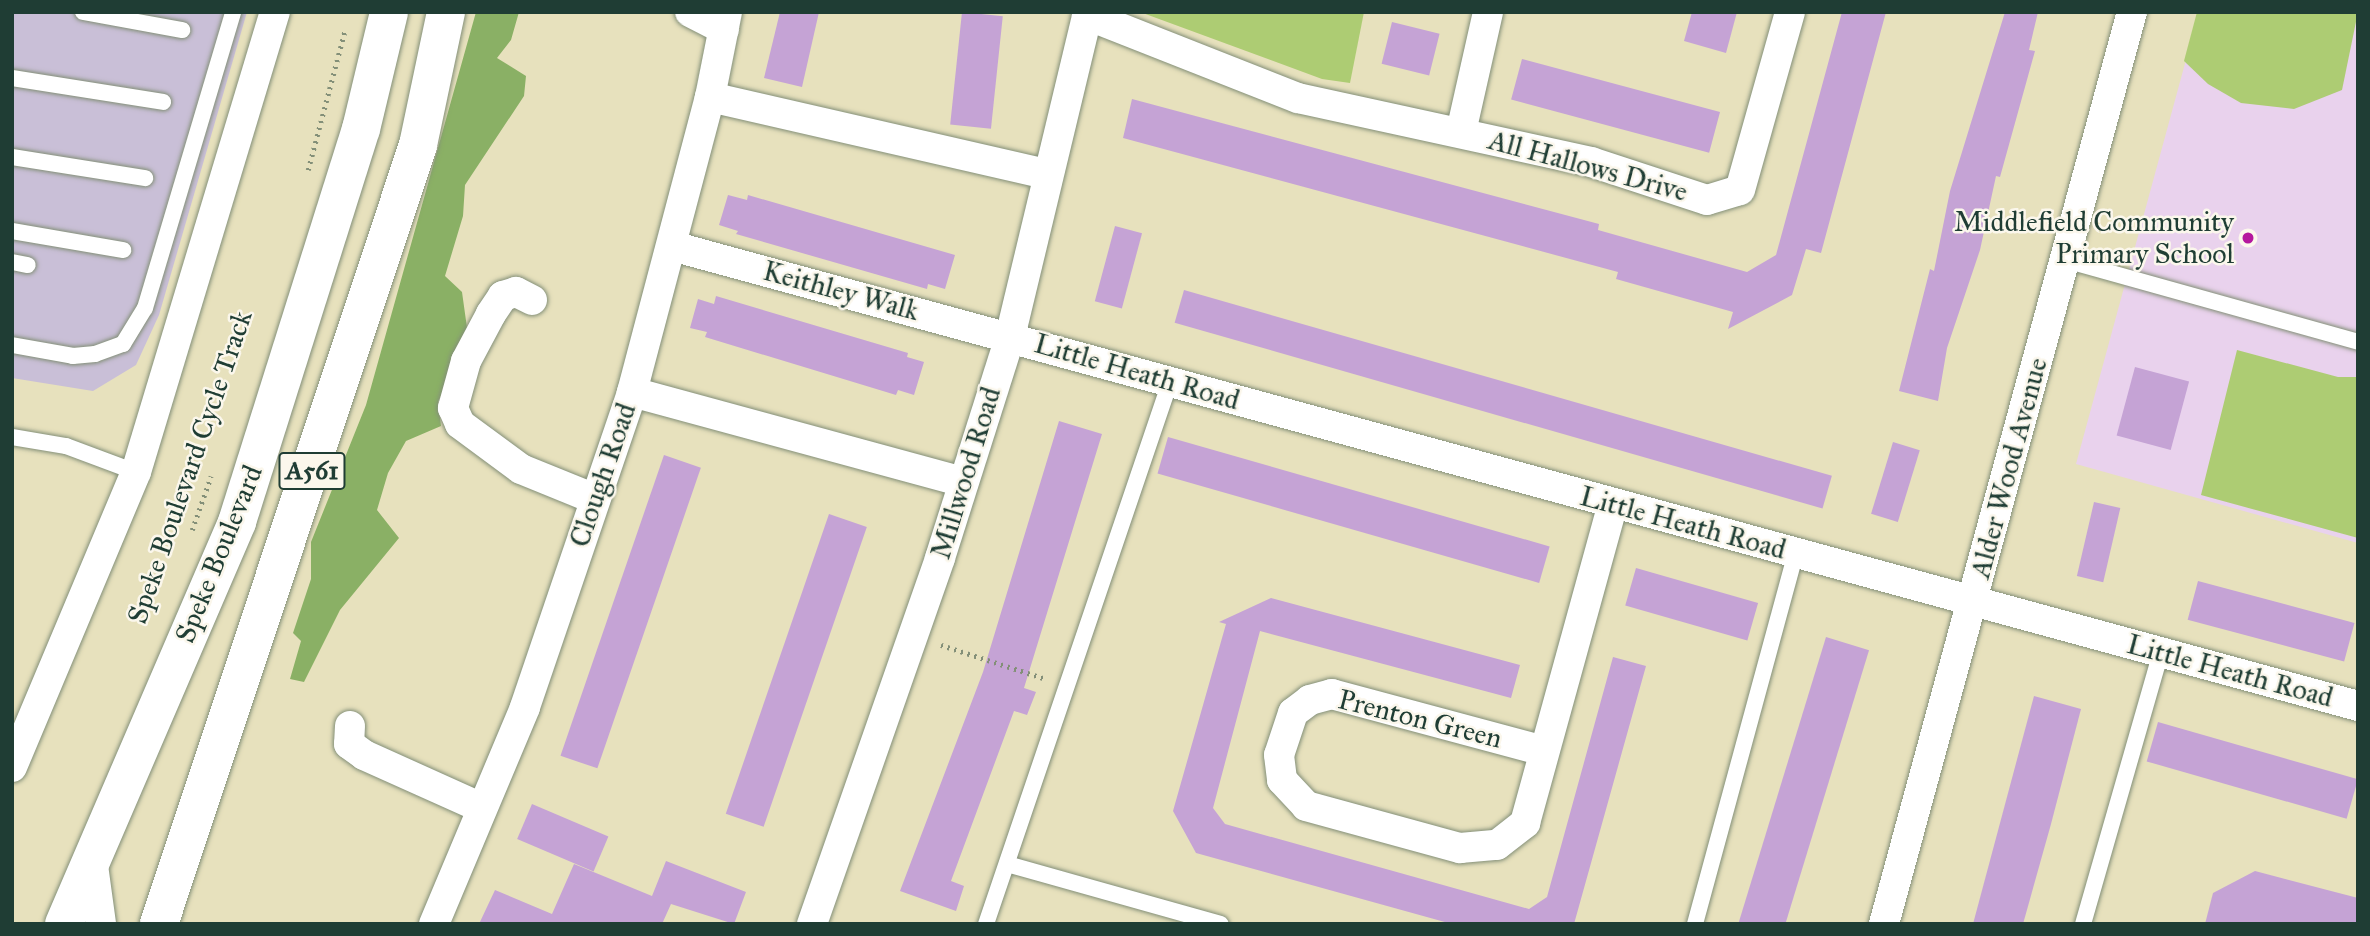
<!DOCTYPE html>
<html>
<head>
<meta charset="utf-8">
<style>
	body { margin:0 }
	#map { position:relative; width:2370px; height:936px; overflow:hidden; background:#e7e1bd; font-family:"IM FELL Great Primer",serif }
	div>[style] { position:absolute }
	.built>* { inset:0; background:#e9d2ed }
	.industrial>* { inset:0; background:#c9bfd7 }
	.green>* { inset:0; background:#adcc73 }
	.forest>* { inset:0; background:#8ab065 }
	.building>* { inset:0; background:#c5a3d5; transform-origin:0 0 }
	.path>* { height:4.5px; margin-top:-2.25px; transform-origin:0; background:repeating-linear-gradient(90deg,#838f78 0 2px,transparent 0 7px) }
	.roads { filter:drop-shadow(0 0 2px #838f78) drop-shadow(0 0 2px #838f78) }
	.lane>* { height:16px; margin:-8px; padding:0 8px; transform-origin:8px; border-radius:8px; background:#fff }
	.street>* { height:30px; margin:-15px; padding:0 15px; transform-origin:15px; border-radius:15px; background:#fff }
	.highway>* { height:38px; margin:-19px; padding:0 19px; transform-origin:19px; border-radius:19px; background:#fff }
	.dots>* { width:19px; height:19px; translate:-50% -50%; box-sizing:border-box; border:4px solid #fbf7ec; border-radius:50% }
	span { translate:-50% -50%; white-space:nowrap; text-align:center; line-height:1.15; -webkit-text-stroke:5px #fbf7ec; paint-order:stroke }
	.shield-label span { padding:2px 5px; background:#fbf7ec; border:2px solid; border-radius:5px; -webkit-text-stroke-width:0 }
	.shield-label { font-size:26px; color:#1f3d34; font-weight:700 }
	.street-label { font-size:28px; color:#1f3d34 }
	.poi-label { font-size:28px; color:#1f3d34 }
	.right { translate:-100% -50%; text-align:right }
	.frame { position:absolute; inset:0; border:14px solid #1f3d34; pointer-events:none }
</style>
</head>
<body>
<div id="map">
	<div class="built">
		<div style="clip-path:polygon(2199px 12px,2358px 12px,2358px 543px,2076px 464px)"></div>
	</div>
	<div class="industrial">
		<div style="clip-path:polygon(12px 12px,247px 12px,159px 315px,136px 365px,93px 391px,12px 378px)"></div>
	</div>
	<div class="green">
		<div style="clip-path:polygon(1140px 12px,1364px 12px,1350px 83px,1322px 79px)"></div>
		<div style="clip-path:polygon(2197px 12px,2358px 12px,2342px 90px,2294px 109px,2241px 103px,2208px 84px,2184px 61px)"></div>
		<div style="clip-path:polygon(2237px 350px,2338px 377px,2358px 377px,2358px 538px,2201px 495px)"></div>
	</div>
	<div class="forest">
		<div style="clip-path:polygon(476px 12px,519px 12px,511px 40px,497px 58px,526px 76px,524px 96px,465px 185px,463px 216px,445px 276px,462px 292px,468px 335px,438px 402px,441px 426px,406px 441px,388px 473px,377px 510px,399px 538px,340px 610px,304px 682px,290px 679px,301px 641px,293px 633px,311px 579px,311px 542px,366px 405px)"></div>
	</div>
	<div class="building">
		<div style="clip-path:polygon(780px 12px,819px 12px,802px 87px,764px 78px)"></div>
		<div style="left:962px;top:12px;width:41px;height:113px;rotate:6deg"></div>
		<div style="clip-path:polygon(1692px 12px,1737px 12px,1726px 53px,1684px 41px)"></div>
		<div style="clip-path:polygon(1842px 12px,1886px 12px,1821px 253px,1806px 249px,1792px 295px,1728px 329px,1733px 312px,1616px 279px,1618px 272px,1123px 138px,1132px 99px,1599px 224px,1598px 230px,1747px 272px,1776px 255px)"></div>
		<div style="clip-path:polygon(2005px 12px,2038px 12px,2029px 50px,2035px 51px,2000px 177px,1996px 176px,1980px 250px,1947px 348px,1938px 401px,1899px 391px,1930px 269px,1934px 271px,1950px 191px)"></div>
		<div style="left:1392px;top:22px;width:49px;height:43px;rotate:14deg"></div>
		<div style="left:1522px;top:59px;width:205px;height:42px;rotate:15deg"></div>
		<div style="clip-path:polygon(728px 195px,747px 200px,748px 195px,955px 255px,945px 289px,928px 284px,927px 289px,736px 234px,738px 231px,719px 225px)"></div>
		<div style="left:1115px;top:226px;width:28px;height:78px;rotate:15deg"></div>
		<div style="left:1184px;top:290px;width:674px;height:34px;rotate:16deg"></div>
		<div style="clip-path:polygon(716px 296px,908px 353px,907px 357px,924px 362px,914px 395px,898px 390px,896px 395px,705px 337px,707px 332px,690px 328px,698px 299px,714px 304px)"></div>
		<div style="left:2135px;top:367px;width:56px;height:71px;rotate:15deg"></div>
		<div style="clip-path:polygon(1059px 421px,1102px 434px,1024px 688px,1036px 692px,1027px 715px,1014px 711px,951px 881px,964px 886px,956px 911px,900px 891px,983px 672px)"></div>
		<div style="left:1168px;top:437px;width:397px;height:38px;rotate:16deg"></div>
		<div style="left:1893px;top:442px;width:28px;height:75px;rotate:17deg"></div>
		<div style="left:664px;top:455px;width:39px;height:318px;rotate:19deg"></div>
		<div style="left:2094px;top:502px;width:27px;height:76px;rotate:13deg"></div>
		<div style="left:829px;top:514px;width:40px;height:317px;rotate:19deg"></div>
		<div style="left:1636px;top:568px;width:127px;height:39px;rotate:16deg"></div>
		<div style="left:2198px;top:581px;width:162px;height:40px;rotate:15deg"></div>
		<div style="clip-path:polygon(1271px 598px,1520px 665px,1511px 698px,1260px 631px,1213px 808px,1225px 824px,1529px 909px,1547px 897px,1613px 657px,1646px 666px,1574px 924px,1452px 924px,1196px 853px,1173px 811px,1226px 624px,1219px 622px)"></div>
		<div style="left:1826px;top:637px;width:45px;height:298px;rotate:17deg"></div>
		<div style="clip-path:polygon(2034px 696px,2081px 709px,2051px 824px,2023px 924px,1973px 924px)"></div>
		<div style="left:2158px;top:722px;width:208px;height:41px;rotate:16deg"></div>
		<div style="left:532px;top:804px;width:83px;height:38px;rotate:23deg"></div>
		<div style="clip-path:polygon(666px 861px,746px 892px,734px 924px,671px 904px,662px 924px,479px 924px,495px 890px,552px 914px,574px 864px,652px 896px)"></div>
		<div style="clip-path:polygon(2255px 871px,2358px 898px,2358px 924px,2205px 924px,2213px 893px)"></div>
	</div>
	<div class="path">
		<div style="left:308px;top:170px;width:145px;rotate:-75.2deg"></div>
		<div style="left:192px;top:530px;width:57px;rotate:-70.6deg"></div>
		<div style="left:941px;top:645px;width:110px;rotate:17.9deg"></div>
	</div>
	<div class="roads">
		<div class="lane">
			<div style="left:83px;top:12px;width:101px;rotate:10.3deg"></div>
			<div style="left:12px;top:78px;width:153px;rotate:9deg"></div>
			<div style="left:12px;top:157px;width:135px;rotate:9deg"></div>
			<div style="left:12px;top:231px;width:113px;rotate:9.7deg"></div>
			<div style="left:2065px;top:260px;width:304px;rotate:15.6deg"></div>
			<div style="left:12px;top:262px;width:16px;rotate:11deg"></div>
			<div style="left:12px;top:345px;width:62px;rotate:10.2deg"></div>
			<div style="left:73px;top:356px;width:22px;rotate:-5deg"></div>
			<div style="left:95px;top:354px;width:30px;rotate:-20deg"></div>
			<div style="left:123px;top:344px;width:42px;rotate:-58.6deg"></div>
			<div style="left:145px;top:308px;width:309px;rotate:-73.4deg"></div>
			<div style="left:12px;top:437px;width:55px;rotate:9.5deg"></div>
			<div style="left:66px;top:446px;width:75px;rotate:20.4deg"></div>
			<div style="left:1007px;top:864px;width:222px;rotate:15.7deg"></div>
			<div style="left:986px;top:924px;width:572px;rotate:-71.25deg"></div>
			<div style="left:1695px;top:924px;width:385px;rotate:-74.8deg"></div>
			<div style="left:2083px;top:924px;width:283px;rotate:-74deg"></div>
		</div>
		<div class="street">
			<div style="left:690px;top:12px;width:38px;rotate:27deg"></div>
			<div style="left:1087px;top:15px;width:227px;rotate:21.5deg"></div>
			<div style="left:1298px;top:98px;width:300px;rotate:12.3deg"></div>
			<div style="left:1591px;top:162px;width:122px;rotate:18.1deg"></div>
			<div style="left:1707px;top:200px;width:34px;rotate:-17deg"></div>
			<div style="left:1740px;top:190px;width:185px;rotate:-74.3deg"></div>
			<div style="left:710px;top:97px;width:346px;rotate:12.9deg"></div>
			<div style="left:1461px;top:132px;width:123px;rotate:-77.3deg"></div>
			<div style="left:672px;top:246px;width:1748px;rotate:15.26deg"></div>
			<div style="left:532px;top:300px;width:18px;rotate:-153deg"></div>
			<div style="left:516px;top:292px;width:14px;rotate:163deg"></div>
			<div style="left:503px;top:296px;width:22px;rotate:124deg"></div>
			<div style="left:491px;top:314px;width:53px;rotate:118deg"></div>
			<div style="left:466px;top:361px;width:49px;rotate:105.5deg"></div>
			<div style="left:453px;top:408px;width:17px;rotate:66deg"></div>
			<div style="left:460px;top:424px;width:76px;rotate:36.4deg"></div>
			<div style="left:521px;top:469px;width:80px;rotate:22.1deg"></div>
			<div style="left:632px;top:392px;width:343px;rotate:15.2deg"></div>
			<div style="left:350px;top:726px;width:18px;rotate:93deg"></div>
			<div style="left:349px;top:744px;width:19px;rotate:36deg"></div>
			<div style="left:364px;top:755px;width:129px;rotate:24.2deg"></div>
			<div style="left:1544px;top:751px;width:220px;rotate:-165deg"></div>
			<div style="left:1332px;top:694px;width:23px;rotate:165deg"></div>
			<div style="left:1310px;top:700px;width:21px;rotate:143deg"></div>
			<div style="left:1293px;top:713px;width:44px;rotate:108.4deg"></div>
			<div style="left:1279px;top:755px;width:25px;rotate:83deg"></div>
			<div style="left:1282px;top:780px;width:35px;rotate:47deg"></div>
			<div style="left:1306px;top:806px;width:160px;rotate:15.3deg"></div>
			<div style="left:1460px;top:848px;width:37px;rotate:-5deg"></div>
			<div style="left:1497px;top:845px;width:36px;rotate:-38deg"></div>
			<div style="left:1525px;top:823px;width:331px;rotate:-74.6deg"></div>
			<div style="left:12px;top:767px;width:320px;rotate:-67.2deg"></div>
			<div style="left:136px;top:472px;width:481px;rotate:-73.2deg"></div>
			<div style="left:92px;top:858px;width:67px;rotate:82.2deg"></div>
			<div style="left:434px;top:924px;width:235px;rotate:-67.2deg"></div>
			<div style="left:525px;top:707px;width:333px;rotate:-71.2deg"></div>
			<div style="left:632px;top:392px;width:305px;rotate:-75.2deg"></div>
			<div style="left:710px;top:97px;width:87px;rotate:-78.7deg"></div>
			<div style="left:812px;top:924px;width:388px;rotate:-70.7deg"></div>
			<div style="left:940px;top:558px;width:232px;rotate:-72.4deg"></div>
			<div style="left:1010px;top:337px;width:334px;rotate:-76.5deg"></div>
			<div style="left:1884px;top:924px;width:945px;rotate:-74.79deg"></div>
		</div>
		<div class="highway">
			<div style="left:64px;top:924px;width:438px;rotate:-66.7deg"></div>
			<div style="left:237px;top:522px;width:412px;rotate:-72.5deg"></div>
			<div style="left:361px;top:129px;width:120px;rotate:-76.5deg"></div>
			<div style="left:159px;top:924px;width:821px;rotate:-71.61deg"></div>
			<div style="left:418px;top:145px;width:136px;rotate:-78.1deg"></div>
		</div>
	</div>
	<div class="dots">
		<div style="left:2248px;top:238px;background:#b5179e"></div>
	</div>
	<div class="shield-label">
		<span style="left:312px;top:471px">A561</span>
	</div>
	<div class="street-label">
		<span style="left:1588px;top:166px;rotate:15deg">All Hallows Drive</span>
		<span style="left:841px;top:291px;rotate:15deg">Keithley Walk</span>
		<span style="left:1137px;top:372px;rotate:16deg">Little Heath Road</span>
		<span style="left:190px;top:467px;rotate:-71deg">Speke Boulevard Cycle Track</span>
		<span style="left:2009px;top:468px;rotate:-75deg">Alder Wood Avenue</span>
		<span style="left:966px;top:473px;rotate:-73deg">Millwood Road</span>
		<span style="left:603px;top:475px;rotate:-71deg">Clough Road</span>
		<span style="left:1683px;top:523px;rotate:15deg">Little Heath Road</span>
		<span style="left:219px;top:554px;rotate:-68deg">Speke Boulevard</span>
		<span style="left:2230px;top:671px;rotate:15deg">Little Heath Road</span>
		<span style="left:1420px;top:719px;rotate:14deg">Prenton Green</span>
	</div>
	<div class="poi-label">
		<span class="right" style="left:2234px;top:238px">Middlefield Community<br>Primary School</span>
	</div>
	<div class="frame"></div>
</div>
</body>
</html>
